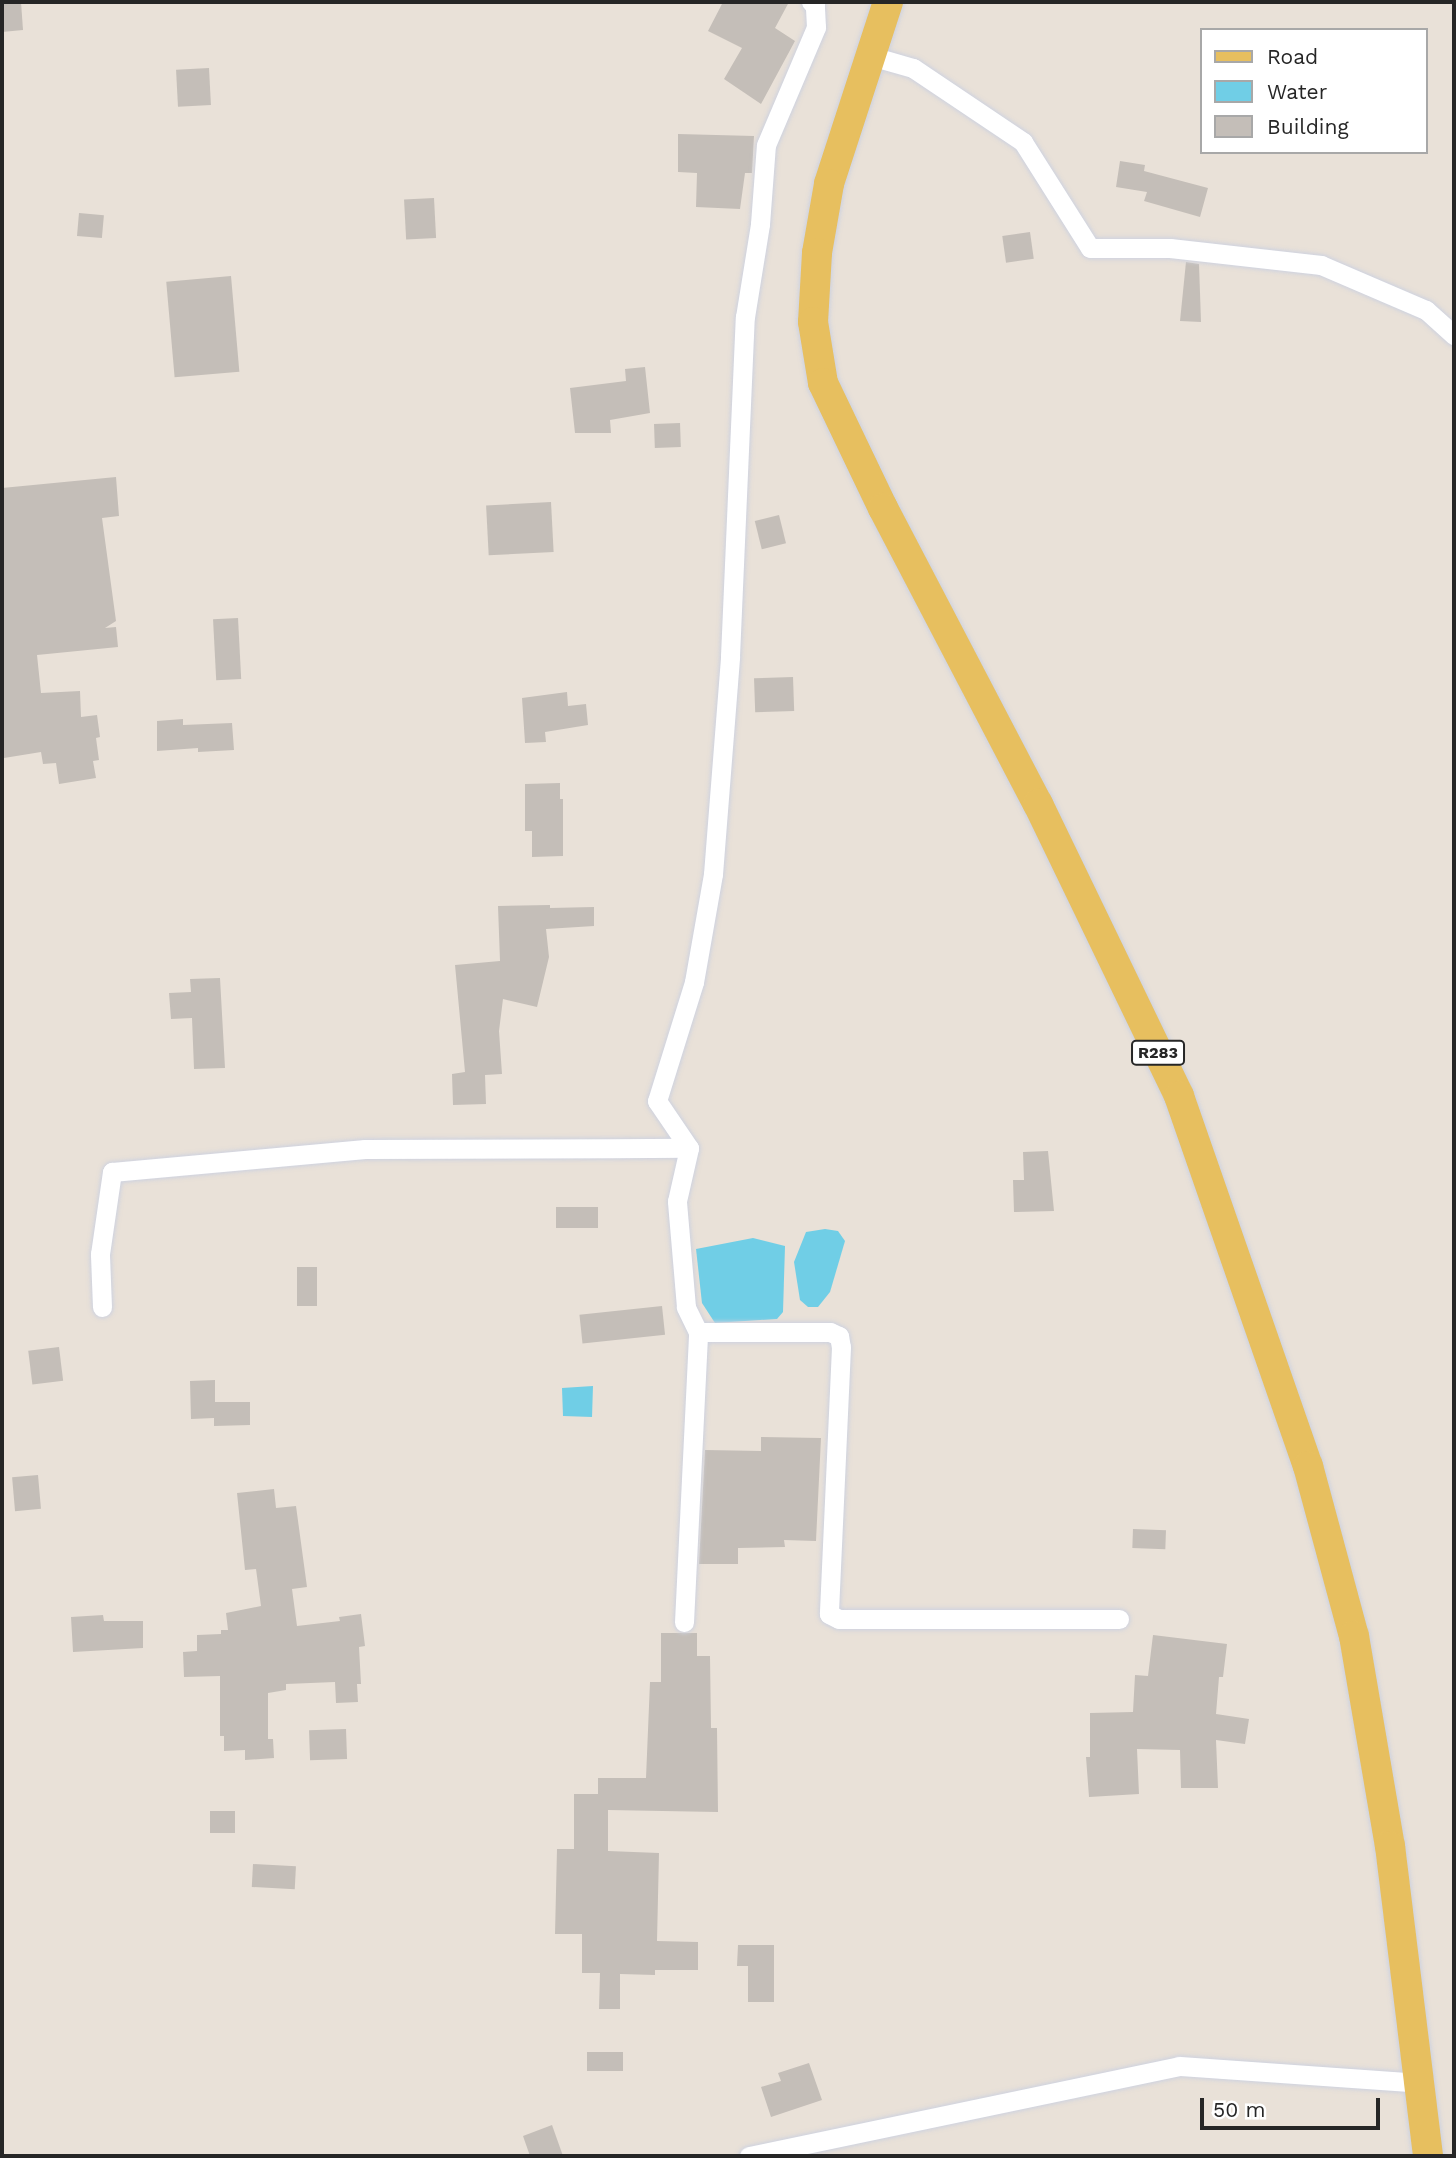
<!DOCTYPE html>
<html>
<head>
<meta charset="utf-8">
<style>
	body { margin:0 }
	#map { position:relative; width:1456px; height:2158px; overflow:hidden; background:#e9e1d8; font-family:"Work Sans",sans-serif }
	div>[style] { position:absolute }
	.water>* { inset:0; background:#70cee6 }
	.building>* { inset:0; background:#c4beb8; transform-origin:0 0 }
	.roads { filter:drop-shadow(0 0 2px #ced2df) drop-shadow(0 0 2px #ced2df) }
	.minor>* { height:19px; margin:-9.5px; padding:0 9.5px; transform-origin:9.5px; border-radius:9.5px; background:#fff }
	.primary>* { height:30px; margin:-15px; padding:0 15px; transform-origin:15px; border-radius:15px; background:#e7bf5f }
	span { translate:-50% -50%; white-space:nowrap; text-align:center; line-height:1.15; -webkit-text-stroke:5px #fff; paint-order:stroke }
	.shield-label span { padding:2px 5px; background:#fff; border:2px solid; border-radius:5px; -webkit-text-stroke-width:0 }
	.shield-label { font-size:16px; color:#262626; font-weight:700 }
	.frame { position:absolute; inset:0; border:4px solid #262626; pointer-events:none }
	.legend { position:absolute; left:1200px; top:28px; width:228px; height:126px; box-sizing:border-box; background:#fff; border:2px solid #a8a8a8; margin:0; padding:9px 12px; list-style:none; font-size:21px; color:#262626 }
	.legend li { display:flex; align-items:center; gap:14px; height:35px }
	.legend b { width:35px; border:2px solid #a8a8a8 }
	.scale { position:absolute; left:1200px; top:2098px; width:180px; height:32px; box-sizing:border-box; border:4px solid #262626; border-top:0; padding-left:9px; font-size:21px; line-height:24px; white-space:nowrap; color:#262626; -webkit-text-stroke:5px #fff; paint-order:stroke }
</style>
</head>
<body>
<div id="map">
	<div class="water">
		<div style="clip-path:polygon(825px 1229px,838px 1231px,845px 1241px,830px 1292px,818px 1307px,808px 1307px,800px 1300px,794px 1262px,806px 1232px)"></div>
		<div style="clip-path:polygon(753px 1238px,785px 1246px,783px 1312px,777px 1319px,715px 1323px,702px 1303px,696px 1249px)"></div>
		<div style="clip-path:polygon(593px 1386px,592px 1417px,563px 1416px,562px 1388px)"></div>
	</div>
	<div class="building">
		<div style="clip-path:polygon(2px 2px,21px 2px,23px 30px,2px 32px)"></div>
		<div style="clip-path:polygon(723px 2px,789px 2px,775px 28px,795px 41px,761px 104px,724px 79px,742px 48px,708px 31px)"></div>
		<div style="left:209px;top:68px;width:37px;height:33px;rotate:87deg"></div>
		<div style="clip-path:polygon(678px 134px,754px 136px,752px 173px,745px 173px,740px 209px,696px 207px,697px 173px,678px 172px)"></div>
		<div style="clip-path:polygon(1120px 161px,1145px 165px,1144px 171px,1208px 188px,1200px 217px,1144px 201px,1147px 192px,1116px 187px)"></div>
		<div style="left:434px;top:198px;width:40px;height:30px;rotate:87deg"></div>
		<div style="left:79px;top:213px;width:25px;height:23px;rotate:5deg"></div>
		<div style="left:1030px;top:232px;width:27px;height:28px;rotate:82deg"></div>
		<div style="clip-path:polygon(1186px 262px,1199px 264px,1201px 322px,1180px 321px)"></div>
		<div style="left:231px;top:276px;width:96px;height:65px;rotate:85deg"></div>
		<div style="clip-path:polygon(645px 367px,650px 413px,610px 420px,611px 433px,575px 433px,570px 388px,626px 381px,625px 369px)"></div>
		<div style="left:680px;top:423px;width:24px;height:26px;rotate:88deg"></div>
		<div style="clip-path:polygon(116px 477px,119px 516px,102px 518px,116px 621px,105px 628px,116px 627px,118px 647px,37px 655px,41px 693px,80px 691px,81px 717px,97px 715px,100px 737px,96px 738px,99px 760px,93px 761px,96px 778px,59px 784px,56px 763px,43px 764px,41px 752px,4px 758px,2px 488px)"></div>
		<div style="left:551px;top:502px;width:50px;height:65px;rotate:87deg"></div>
		<div style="left:779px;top:515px;width:29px;height:25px;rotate:76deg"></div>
		<div style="left:238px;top:618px;width:61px;height:25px;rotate:87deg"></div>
		<div style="left:793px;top:677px;width:34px;height:39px;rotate:88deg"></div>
		<div style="clip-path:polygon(567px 692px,568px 706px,586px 704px,588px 725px,545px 732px,546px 742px,525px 743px,522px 698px)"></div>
		<div style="clip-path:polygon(183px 719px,183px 725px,232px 723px,234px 750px,198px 752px,198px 748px,157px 751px,157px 721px)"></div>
		<div style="clip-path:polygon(560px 783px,560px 799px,563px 799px,563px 856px,532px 857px,532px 831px,525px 831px,525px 784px)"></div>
		<div style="clip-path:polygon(550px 905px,550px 908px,594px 907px,594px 926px,546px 929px,549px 957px,537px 1007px,503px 999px,499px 1031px,502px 1074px,485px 1075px,486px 1104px,453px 1105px,452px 1074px,465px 1072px,455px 965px,500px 961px,498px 906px)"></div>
		<div style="clip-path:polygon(220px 978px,225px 1068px,194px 1069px,192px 1018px,171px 1019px,169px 993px,191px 992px,190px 979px)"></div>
		<div style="clip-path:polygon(1048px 1151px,1054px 1211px,1014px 1212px,1013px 1180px,1024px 1180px,1023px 1152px)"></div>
		<div style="left:556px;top:1207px;width:42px;height:21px"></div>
		<div style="left:297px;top:1267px;width:20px;height:39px"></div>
		<div style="left:662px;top:1306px;width:29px;height:83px;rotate:84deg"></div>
		<div style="left:59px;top:1347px;width:34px;height:31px;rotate:83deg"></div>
		<div style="clip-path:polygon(215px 1380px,215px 1402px,250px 1402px,250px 1425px,214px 1426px,214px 1418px,191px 1419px,190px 1381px)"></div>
		<div style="clip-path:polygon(761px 1437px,821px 1438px,816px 1541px,784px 1540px,785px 1547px,738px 1548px,738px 1564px,699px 1564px,705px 1450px,761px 1451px)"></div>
		<div style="left:38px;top:1475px;width:34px;height:26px;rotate:85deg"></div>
		<div style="clip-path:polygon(274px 1489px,276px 1508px,296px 1506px,307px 1587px,292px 1589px,297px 1626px,340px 1621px,339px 1617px,361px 1614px,365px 1646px,359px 1647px,361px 1684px,357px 1684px,358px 1702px,336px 1703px,335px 1682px,286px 1684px,286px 1690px,268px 1693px,268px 1739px,273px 1739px,274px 1758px,245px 1760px,245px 1750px,224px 1751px,224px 1736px,220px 1736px,220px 1676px,184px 1677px,183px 1652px,197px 1651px,197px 1635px,221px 1634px,221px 1630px,228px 1630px,226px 1613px,261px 1606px,256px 1569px,245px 1570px,237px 1493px)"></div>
		<div style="left:1133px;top:1529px;width:33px;height:19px;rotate:2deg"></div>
		<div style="clip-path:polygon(103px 1615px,104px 1621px,143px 1621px,143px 1648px,73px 1652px,71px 1617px)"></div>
		<div style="clip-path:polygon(661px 1633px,697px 1633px,697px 1656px,710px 1656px,711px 1728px,717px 1728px,718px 1812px,608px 1810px,608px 1851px,659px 1853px,657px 1941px,698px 1942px,698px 1970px,655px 1970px,655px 1975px,620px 1974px,620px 2009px,599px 2009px,600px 1973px,582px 1973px,582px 1934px,555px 1934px,557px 1849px,574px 1849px,574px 1794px,598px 1794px,598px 1778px,646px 1778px,650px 1682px,661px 1682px)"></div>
		<div style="clip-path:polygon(1153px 1635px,1227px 1644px,1223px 1677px,1219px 1677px,1216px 1714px,1249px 1719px,1245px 1744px,1216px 1740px,1218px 1788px,1181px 1788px,1180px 1750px,1137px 1749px,1139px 1794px,1089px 1797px,1086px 1757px,1090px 1757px,1090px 1713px,1133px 1712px,1135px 1675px,1148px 1676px)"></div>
		<div style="left:346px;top:1729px;width:30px;height:37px;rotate:88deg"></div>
		<div style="left:210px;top:1811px;width:25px;height:22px"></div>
		<div style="left:253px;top:1864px;width:43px;height:23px;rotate:3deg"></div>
		<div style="clip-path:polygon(738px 1945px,774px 1945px,774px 2002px,748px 2002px,748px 1966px,737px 1966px)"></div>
		<div style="left:587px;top:2052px;width:36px;height:19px"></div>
		<div style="clip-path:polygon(809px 2063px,822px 2100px,771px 2117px,761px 2087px,781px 2081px,778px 2073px)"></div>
		<div style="clip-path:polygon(552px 2125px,563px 2156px,530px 2156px,523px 2136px)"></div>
	</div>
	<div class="roads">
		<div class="minor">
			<div style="left:871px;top:56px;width:44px;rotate:15.9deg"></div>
			<div style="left:913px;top:68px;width:133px;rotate:33.9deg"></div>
			<div style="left:1023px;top:142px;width:125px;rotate:57.7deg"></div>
			<div style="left:1090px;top:248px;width:80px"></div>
			<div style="left:1170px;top:248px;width:152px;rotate:6.4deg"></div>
			<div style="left:1321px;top:265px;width:114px;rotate:23.2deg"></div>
			<div style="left:1426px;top:310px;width:38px;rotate:42deg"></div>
			<div style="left:102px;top:1307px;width:53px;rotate:-92.2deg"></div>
			<div style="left:100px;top:1254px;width:83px;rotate:-81.7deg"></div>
			<div style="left:112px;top:1172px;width:254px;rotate:-5.2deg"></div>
			<div style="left:365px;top:1149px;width:324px;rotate:-0.2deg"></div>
			<div style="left:698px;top:1332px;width:132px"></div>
			<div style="left:830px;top:1332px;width:10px;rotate:24deg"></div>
			<div style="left:839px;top:1336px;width:11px;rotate:80deg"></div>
			<div style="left:841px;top:1347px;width:267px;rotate:92.6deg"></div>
			<div style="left:829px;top:1614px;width:11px;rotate:27deg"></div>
			<div style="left:839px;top:1619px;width:280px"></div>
			<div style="left:684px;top:1622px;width:290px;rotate:-87.2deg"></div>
			<div style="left:698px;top:1332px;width:28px;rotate:-116deg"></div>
			<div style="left:686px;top:1307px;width:106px;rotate:-94.9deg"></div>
			<div style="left:677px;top:1201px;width:54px;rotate:-77.2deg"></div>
			<div style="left:689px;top:1148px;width:57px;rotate:-124.2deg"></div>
			<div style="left:657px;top:1101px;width:125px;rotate:-72.7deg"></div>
			<div style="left:694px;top:982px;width:110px;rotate:-80deg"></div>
			<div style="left:713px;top:874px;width:219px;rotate:-85.5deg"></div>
			<div style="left:730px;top:656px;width:339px;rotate:-87.5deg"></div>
			<div style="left:745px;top:317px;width:94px;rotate:-80.8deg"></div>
			<div style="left:760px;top:224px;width:79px;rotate:-85.7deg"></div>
			<div style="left:766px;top:145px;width:128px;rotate:-67deg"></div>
			<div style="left:816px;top:27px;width:22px;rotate:-93deg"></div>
			<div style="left:815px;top:5px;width:5px;rotate:-143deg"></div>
			<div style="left:749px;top:2156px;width:439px;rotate:-11.8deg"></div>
			<div style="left:1179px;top:2066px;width:243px;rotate:4deg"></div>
		</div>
		<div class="primary">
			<div style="left:888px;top:2px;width:191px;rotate:108deg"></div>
			<div style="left:829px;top:184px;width:70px;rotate:99.9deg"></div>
			<div style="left:817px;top:253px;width:69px;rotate:93.3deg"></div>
			<div style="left:813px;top:322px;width:62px;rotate:80.7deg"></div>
			<div style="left:823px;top:383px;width:139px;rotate:64.4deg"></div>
			<div style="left:883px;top:508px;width:334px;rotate:62.4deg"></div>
			<div style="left:1038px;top:804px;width:324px;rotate:64.2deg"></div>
			<div style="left:1179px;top:1096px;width:392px;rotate:70.8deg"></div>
			<div style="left:1308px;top:1466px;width:176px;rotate:74.9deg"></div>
			<div style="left:1354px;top:1636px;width:213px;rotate:80.3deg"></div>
			<div style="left:1390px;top:1846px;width:312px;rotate:83deg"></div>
		</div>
	</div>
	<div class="shield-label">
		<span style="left:1158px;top:1053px">R283</span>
	</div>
	<div class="frame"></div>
	<ul class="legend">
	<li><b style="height:9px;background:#e7bf5f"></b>Road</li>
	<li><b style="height:19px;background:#70cee6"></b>Water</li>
	<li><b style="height:19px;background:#c4beb8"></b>Building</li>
	</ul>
	<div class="scale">50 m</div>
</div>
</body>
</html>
